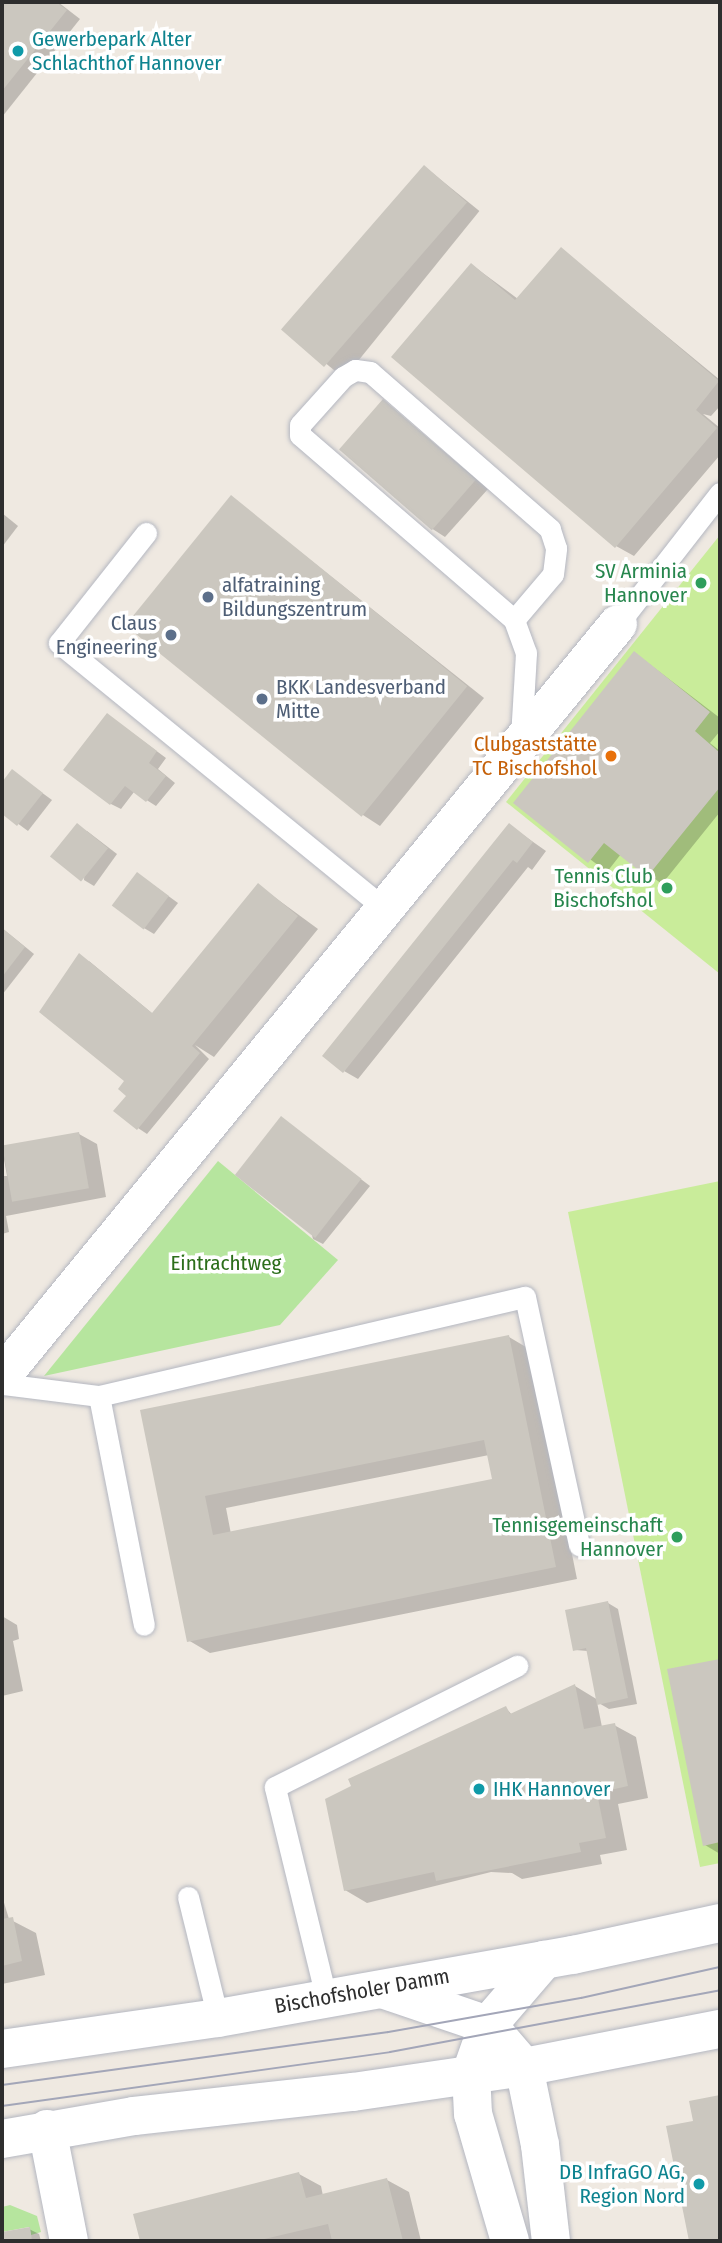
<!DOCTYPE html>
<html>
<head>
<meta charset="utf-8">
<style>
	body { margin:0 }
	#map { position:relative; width:722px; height:2243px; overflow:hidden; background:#efe9e1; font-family:"Fira Sans Condensed",sans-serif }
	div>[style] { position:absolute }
	.green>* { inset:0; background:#b6e59e }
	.pitch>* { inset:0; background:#c9ec9a }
	.shadow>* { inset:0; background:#0003; transform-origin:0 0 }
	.building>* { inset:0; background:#cbc7bf; transform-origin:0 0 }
	.roads { filter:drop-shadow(0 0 2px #b4b7c1) drop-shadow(0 0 2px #b4b7c1) }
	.lane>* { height:21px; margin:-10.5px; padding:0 10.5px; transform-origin:10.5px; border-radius:10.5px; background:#fff }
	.street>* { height:38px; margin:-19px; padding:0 19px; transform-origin:19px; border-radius:19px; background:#fff }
	.secondary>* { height:38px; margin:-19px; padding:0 19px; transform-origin:19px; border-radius:19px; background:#fff }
	.tram>* { height:2px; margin:-1px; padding:0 1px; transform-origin:1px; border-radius:1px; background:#a3a6b8 }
	.dots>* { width:19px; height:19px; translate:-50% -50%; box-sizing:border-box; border:4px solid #fff; border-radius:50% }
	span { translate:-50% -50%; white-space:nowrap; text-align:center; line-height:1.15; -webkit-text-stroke:7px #fff; paint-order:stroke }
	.culture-label { font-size:21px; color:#0d838f }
	.left { translate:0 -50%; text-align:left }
	.right { translate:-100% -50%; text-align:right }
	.leisure-label { font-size:21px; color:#27864d }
	.service-label { font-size:21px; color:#4e5e75 }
	.food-label { font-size:21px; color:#c56008 }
	.park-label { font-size:21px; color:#2c6e1b }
	.street-label { font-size:21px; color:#2e2e2e }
	.frame { position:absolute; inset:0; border:4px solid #2e2e2e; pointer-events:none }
</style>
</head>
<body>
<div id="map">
	<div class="green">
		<div style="clip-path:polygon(218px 1161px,338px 1260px,280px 1325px,44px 1376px)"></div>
		<div style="clip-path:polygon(10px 2205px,37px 2216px,41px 2232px,31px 2235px,29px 2227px,2px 2232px,2px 2207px)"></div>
	</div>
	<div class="pitch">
		<div style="clip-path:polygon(720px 535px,720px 974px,506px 802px)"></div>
		<div style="clip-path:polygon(720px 1181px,720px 1863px,700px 1867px,568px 1212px)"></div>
	</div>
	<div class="shadow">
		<div style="clip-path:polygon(2px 2px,58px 2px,80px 19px,2px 117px)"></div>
		<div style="left:425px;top:167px;width:70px;height:215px;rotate:39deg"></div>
		<div style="clip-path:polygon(561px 249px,720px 380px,720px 406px,711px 416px,703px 414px,720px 428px,720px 455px,634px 556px,616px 546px,472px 265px,518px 299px)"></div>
		<div style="clip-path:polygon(384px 401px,488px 489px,445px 537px,431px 528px)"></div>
		<div style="clip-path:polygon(231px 497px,484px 698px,380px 826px,363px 815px)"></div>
		<div style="clip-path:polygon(2px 513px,18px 526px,2px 547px)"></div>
		<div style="clip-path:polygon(635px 653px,720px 718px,720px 731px,710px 743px,720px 751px,720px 812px,662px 884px,621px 854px,607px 872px,516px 803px)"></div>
		<div style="clip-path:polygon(108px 715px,166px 758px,158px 769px,175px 783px,156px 806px,134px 792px,121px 809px,111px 804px)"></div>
		<div style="clip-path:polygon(12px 771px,52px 800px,28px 831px,2px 812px,2px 785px)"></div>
		<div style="clip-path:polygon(509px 825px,546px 851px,532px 870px,528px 867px,358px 1079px,344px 1071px)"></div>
		<div style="clip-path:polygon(87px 831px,117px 854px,94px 886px,84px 880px)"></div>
		<div style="clip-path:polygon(138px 874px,178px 903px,154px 934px,144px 928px)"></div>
		<div style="clip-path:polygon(258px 885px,318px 929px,214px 1057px,195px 1045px,209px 1059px,147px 1134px,138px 1128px,89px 961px,153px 1014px)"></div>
		<div style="clip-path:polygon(2px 928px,34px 954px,2px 995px)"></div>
		<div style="clip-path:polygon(281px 1118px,370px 1186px,323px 1244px,313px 1239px)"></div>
		<div style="clip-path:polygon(79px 1134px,97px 1144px,106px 1197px,6px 1216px,9px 1232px,2px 1234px,2px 1176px,7px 1176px,2px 1148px)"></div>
		<div style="clip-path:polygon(evenodd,509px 1337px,531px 1350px,577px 1579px,210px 1653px,188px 1640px,142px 1411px,509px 1337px,489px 1455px,494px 1481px,231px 1534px,226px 1508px,489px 1455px)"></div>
		<div style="clip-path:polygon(608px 1603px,618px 1609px,637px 1704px,609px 1709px,597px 1702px,602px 1727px,614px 1725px,636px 1737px,648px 1798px,618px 1804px,627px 1850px,600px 1855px,602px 1864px,522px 1879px,512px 1873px,491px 1872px,367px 1903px,345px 1890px,506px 1708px,512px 1715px,575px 1686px,598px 1700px,588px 1651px,575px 1650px)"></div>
		<div style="clip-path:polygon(2px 1616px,17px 1625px,19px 1639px,13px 1641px,23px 1691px,2px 1696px)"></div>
		<div style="clip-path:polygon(720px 1661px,720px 1854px,705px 1845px,669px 1671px)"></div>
		<div style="clip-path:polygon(2px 1896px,9px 1919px,36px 1933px,45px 1975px,2px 1984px)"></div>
		<div style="clip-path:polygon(720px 2097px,720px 2241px,691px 2241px,668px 2128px,695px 2122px,691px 2103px)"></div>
		<div style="clip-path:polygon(299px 2174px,321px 2186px,323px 2196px,387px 2180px,409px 2192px,421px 2241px,142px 2241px,135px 2216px)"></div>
		<div style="clip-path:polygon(29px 2229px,39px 2234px,41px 2241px,2px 2241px,2px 2234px)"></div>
	</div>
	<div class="building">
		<div style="clip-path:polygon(2px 2px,56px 2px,67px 10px,2px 91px)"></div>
		<div style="left:424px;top:165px;width:57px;height:218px;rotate:41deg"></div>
		<div style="clip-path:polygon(561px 247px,719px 381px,696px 410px,717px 428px,615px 548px,391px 357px,471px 263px,515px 300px)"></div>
		<div style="left:383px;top:399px;width:123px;height:67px;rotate:41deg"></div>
		<div style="left:231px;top:495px;width:304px;height:168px;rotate:39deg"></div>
		<div style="clip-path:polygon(634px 651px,710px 712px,695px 731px,720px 753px,720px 787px,647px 877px,604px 843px,588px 863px,513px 803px)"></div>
		<div style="clip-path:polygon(107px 713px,157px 751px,149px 763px,166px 776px,146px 802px,125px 786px,110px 805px,63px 770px)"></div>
		<div style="clip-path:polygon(12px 769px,43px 793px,17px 826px,2px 814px,2px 782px)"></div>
		<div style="left:77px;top:823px;width:40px;height:43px;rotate:39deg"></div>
		<div style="clip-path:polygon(509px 823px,533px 842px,517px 863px,513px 860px,343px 1073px,322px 1056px)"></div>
		<div style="left:137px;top:872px;width:40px;height:42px;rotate:37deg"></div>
		<div style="clip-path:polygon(258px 883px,298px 916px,192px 1046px,200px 1053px,137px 1130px,113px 1111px,126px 1096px,118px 1089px,124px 1081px,39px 1012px,79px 953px,152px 1013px)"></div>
		<div style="clip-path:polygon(2px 928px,25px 947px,2px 977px)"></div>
		<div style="left:281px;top:1116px;width:102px;height:75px;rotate:38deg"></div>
		<div style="left:79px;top:1132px;width:57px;height:78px;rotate:80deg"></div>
		<div style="clip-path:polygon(evenodd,509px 1335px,556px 1567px,187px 1642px,140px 1410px,509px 1335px,484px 1440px,492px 1479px,213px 1535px,205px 1496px,484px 1440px)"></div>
		<div style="clip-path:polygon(608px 1601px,628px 1698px,597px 1705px,586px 1648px,573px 1651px,565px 1610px)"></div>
		<div style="clip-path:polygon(720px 1659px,720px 1842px,703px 1846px,667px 1669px)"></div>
		<div style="clip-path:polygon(575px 1684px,584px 1729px,615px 1723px,628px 1786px,597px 1793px,606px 1838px,579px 1843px,581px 1852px,436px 1881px,434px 1872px,344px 1891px,325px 1799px,351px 1786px,348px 1779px,506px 1706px,510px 1714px)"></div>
		<div style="clip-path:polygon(13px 1917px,22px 1961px,2px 1966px,2px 1919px)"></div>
		<div style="clip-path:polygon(720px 2095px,720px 2241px,689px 2241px,666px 2126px,693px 2121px,689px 2101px)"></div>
		<div style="clip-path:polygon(299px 2172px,306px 2198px,387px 2178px,403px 2241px,332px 2241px,328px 2224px,256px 2241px,140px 2241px,133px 2214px)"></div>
		<div style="clip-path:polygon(30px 2227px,32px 2241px,2px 2241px,2px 2232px)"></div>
	</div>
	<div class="roads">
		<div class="lane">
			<div style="left:146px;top:533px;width:140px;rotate:128.3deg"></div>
			<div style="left:59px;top:643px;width:418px;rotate:39.2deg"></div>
			<div style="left:514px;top:620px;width:60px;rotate:-49.7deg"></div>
			<div style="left:553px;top:574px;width:26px;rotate:-83deg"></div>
			<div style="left:556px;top:548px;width:20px;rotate:-108deg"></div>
			<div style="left:550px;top:529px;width:239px;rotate:-138.9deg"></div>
			<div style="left:370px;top:372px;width:15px;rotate:-172deg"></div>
			<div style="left:355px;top:370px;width:14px;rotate:150deg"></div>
			<div style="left:343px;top:377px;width:64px;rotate:131.9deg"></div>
			<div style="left:300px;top:425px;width:10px;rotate:90deg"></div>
			<div style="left:300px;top:435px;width:283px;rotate:40.8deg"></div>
			<div style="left:514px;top:620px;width:35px;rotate:70deg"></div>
			<div style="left:526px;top:653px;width:83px;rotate:93.4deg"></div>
			<div style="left:618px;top:624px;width:166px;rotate:-52.1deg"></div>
			<div style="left:2px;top:1384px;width:98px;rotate:7.1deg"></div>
			<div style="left:99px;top:1396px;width:233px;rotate:78.9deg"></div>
			<div style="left:99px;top:1396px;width:437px;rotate:-13.1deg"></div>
			<div style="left:525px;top:1297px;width:254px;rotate:77.7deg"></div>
			<div style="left:188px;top:1897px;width:125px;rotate:76.1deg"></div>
			<div style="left:326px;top:1997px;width:216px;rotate:-103.7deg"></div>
			<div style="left:275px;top:1787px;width:271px;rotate:-26.6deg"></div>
		</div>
		<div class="street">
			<div style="left:2px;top:1376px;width:972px;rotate:-50.68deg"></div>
			<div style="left:47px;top:2129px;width:114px;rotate:78.9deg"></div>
		</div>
		<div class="secondary">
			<div style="left:385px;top:1990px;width:109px;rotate:18.8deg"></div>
			<div style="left:488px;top:2025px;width:55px;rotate:49.4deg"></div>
			<div style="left:524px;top:2067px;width:80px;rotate:78.4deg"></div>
			<div style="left:540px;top:2145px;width:97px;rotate:83.5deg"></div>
			<div style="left:2px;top:2049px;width:218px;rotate:-8.2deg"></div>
			<div style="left:218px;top:2018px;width:361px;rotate:-10.1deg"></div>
			<div style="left:573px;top:1955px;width:150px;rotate:-12.3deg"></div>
			<div style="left:2px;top:2139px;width:134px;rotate:-9.9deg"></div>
			<div style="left:134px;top:2116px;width:220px;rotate:-6.3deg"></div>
			<div style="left:353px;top:2092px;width:173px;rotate:-8.3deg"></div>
			<div style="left:524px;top:2067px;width:200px;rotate:-11deg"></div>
			<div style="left:510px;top:2241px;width:132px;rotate:-106.2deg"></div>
			<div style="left:473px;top:2114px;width:41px;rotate:-92.8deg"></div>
			<div style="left:471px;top:2073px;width:51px;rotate:-70.5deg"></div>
			<div style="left:488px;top:2025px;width:86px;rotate:-49.3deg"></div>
		</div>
	</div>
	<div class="tram">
		<div style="left:2px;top:2085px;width:390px;rotate:-7.8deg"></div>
		<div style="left:388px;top:2032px;width:196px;rotate:-10deg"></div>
		<div style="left:581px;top:1998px;width:142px;rotate:-12.6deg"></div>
		<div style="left:2px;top:2106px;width:392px;rotate:-7.9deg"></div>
		<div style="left:390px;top:2052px;width:336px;rotate:-10.6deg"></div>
	</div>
	<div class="dots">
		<div style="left:18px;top:51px;background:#0f9aa8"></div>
		<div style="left:701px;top:583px;background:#2e9e5b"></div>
		<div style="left:208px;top:597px;background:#5c6f8a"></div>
		<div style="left:171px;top:635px;background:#5c6f8a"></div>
		<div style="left:262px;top:699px;background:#5c6f8a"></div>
		<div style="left:611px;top:756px;background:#e8710a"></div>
		<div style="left:667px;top:888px;background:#2e9e5b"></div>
		<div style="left:677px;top:1537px;background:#2e9e5b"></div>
		<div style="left:479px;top:1789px;background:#0f9aa8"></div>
		<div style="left:699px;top:2184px;background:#0f9aa8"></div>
	</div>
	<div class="culture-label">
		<span class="left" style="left:32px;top:51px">Gewerbepark Alter<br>Schlachthof Hannover</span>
		<span class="left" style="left:493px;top:1789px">IHK Hannover</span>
		<span class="right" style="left:685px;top:2184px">DB InfraGO AG,<br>Region Nord</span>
	</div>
	<div class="leisure-label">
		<span class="right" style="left:687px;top:583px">SV Arminia<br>Hannover</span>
		<span class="right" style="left:653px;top:888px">Tennis Club<br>Bischofshol</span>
		<span class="right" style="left:663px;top:1537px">Tennisgemeinschaft<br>Hannover</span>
	</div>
	<div class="service-label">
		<span class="left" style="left:222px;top:597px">alfatraining<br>Bildungszentrum</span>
		<span class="right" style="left:157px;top:635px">Claus<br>Engineering</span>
		<span class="left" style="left:276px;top:699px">BKK Landesverband<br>Mitte</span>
	</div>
	<div class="food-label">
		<span class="right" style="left:597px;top:756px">Clubgaststätte<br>TC Bischofshol</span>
	</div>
	<div class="park-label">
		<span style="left:226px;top:1263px">Eintrachtweg</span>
	</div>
	<div class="street-label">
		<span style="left:362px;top:1991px;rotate:-10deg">Bischofsholer Damm</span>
	</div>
	<div class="frame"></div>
</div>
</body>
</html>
